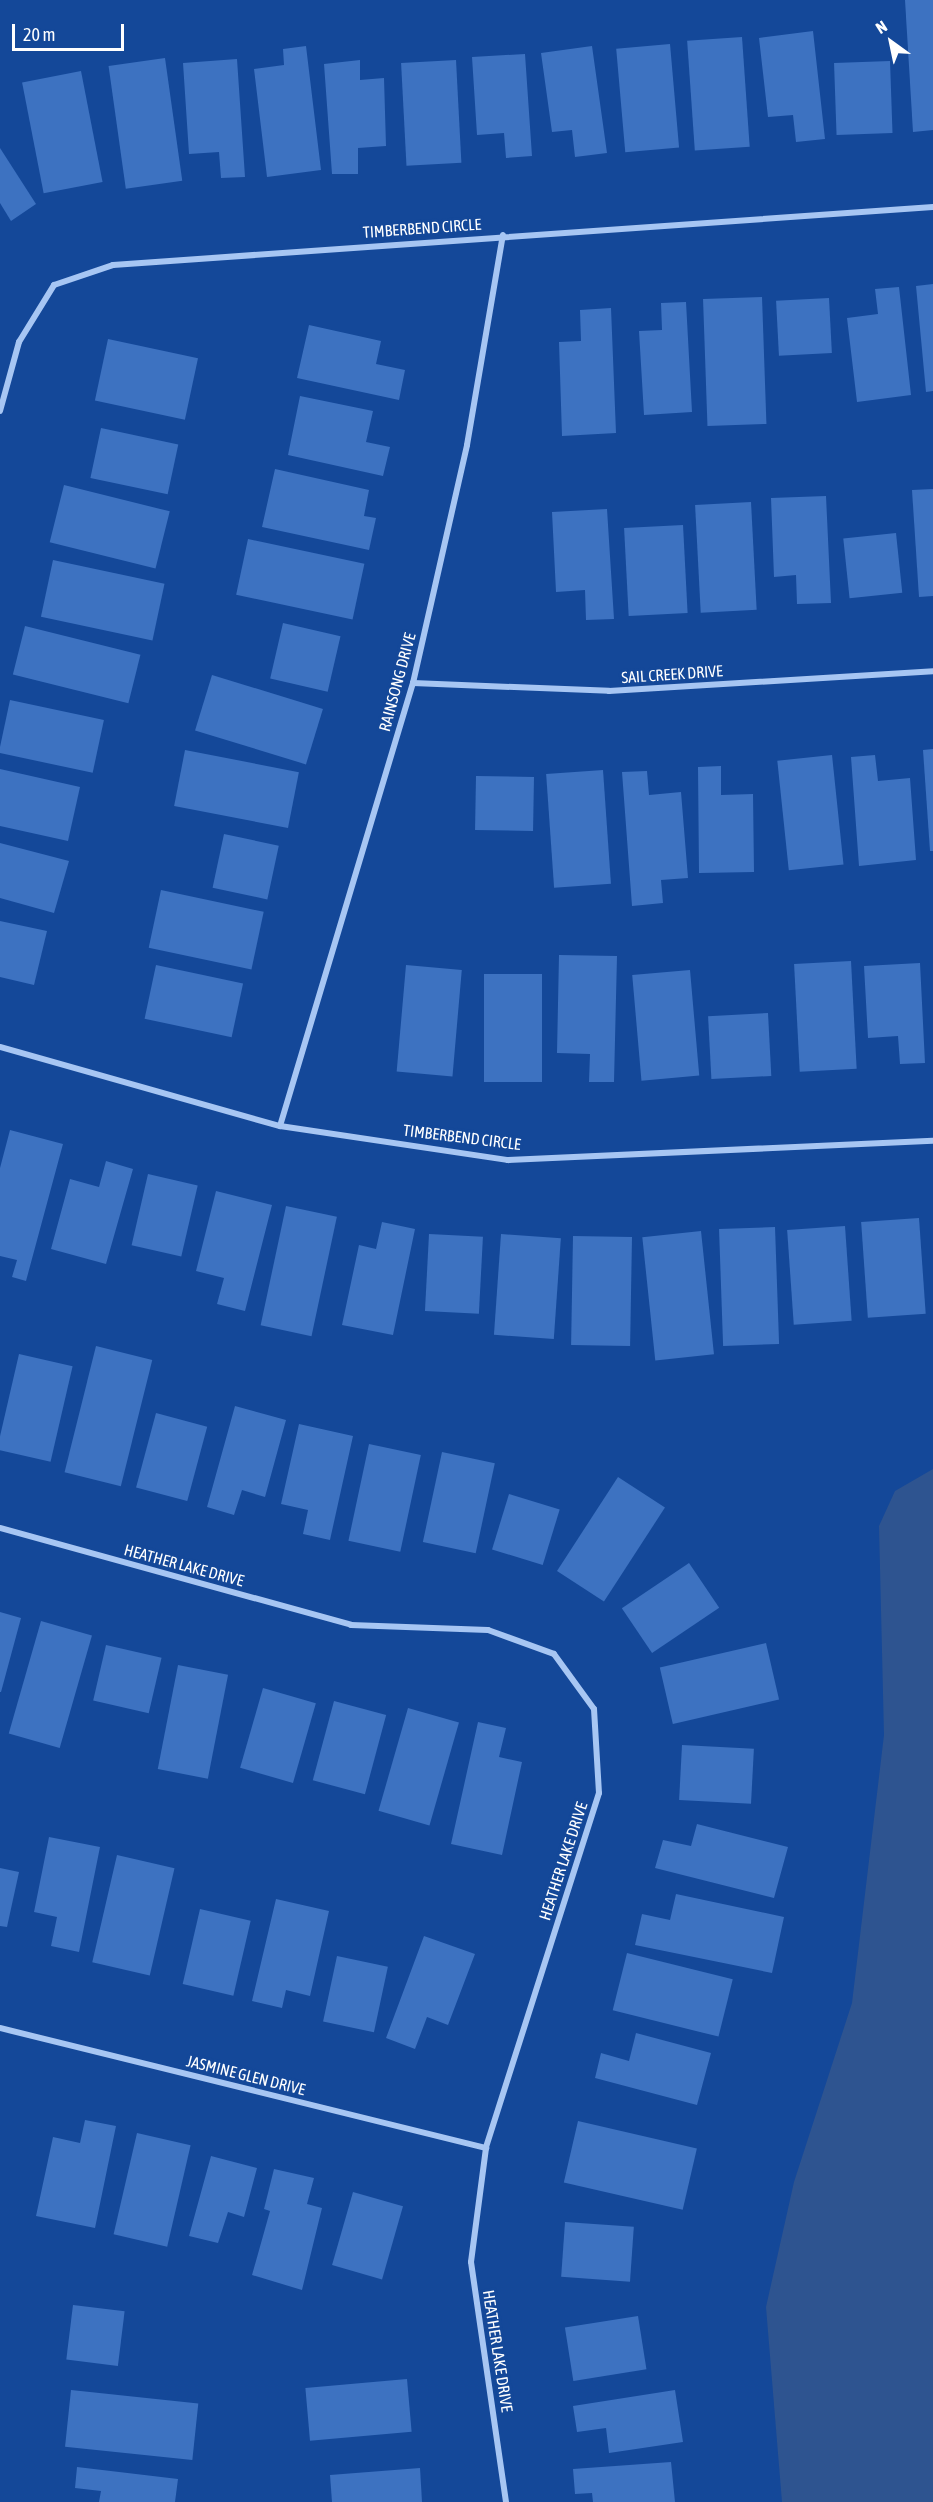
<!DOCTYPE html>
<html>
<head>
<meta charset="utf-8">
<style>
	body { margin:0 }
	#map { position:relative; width:933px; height:2502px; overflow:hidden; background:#144899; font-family:"Asap Condensed",sans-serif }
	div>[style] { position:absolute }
	.water>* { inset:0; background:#2e5490 }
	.building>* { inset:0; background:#3d72c1; transform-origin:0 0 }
	.minor>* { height:6px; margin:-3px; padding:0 3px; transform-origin:3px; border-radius:3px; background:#a7c6f3 }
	span { translate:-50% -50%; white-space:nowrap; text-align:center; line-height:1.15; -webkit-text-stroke:6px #144899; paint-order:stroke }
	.street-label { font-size:16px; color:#fff }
	.north { position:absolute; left:861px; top:12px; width:60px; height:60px; -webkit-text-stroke:4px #144899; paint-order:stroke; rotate:327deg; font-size:16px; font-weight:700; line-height:24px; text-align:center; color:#fff }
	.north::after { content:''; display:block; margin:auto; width:21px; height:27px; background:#fff; clip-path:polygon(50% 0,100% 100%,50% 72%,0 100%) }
	.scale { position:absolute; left:12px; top:24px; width:112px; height:27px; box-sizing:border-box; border:3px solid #fff; border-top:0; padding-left:8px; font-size:18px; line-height:21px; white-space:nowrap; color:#fff; -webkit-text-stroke:4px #144899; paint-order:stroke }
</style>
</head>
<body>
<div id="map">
	<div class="water">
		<div style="clip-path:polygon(933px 1469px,933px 2502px,782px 2502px,766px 2307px,794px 2182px,852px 2003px,884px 1735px,879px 1526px,895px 1491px)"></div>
	</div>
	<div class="building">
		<div style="clip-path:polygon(905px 0,933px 0,933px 130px,913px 132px)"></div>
		<div style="clip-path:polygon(813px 31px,825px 139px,796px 142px,793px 115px,768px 117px,759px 38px)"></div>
		<div style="left:742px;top:37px;width:110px;height:55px;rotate:86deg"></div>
		<div style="left:670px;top:44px;width:104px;height:54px;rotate:85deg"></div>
		<div style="clip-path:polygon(306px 46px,321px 170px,267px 177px,254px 69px,284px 65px,283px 49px)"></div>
		<div style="clip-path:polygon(592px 46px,607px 153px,575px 157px,572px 130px,552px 132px,541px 53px)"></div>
		<div style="clip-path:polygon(525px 54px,532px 156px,506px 158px,504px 133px,477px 135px,472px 57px)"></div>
		<div style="left:165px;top:58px;width:124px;height:57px;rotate:82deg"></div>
		<div style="clip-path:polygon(237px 59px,245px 177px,221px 178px,219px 152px,189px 154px,183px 63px)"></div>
		<div style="clip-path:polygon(360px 60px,360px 80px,384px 78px,386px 146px,358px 148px,358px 174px,332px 174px,324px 64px)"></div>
		<div style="left:456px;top:60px;width:103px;height:55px;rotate:87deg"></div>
		<div style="left:890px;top:61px;width:72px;height:56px;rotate:88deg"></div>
		<div style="left:81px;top:71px;width:113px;height:60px;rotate:79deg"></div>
		<div style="clip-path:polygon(0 148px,36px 204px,11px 221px,0 203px)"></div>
		<div style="clip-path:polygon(933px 284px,933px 391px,926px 392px,916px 286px)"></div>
		<div style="clip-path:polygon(899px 287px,911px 395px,857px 402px,847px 318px,878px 314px,875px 289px)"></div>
		<div style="left:762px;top:297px;width:127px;height:59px;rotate:88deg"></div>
		<div style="left:829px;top:298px;width:55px;height:53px;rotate:87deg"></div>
		<div style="clip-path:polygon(686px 302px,692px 412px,644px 415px,639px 331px,662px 330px,661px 303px)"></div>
		<div style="clip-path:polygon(611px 308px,616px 433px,562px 436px,559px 342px,581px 341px,580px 310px)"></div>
		<div style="clip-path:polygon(309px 325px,381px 341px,376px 364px,405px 370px,399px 400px,297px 378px)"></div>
		<div style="left:108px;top:339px;width:92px;height:63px;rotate:12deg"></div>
		<div style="clip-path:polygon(300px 396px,373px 411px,366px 442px,390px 447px,383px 476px,288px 455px)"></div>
		<div style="left:101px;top:428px;width:79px;height:51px;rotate:12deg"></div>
		<div style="clip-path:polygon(275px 469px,369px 490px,364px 516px,376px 518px,369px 550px,262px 527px)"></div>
		<div style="left:64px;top:485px;width:109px;height:59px;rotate:14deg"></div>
		<div style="clip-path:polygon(933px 489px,933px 596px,919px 597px,912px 490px)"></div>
		<div style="clip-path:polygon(826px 496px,831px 603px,797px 604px,796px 575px,774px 577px,771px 498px)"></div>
		<div style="left:751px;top:502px;width:108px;height:56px;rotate:87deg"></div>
		<div style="clip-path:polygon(607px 509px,614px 619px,586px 620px,585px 590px,556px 592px,552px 512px)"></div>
		<div style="left:683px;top:525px;width:88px;height:59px;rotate:87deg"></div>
		<div style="left:896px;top:533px;width:60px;height:53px;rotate:84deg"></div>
		<div style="left:248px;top:539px;width:119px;height:57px;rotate:12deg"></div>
		<div style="left:53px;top:560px;width:114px;height:58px;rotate:12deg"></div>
		<div style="left:283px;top:623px;width:59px;height:57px;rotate:13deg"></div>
		<div style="left:25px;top:626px;width:119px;height:50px;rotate:14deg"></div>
		<div style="left:212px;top:675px;width:116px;height:58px;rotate:17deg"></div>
		<div style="left:10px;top:700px;width:96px;height:54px;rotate:12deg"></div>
		<div style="clip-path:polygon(933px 749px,933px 851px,930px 851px,923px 750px)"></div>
		<div style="left:185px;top:750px;width:116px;height:57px;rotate:11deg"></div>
		<div style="left:832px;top:755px;width:110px;height:55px;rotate:84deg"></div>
		<div style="clip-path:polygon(875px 755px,878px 781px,910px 778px,916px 860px,859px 866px,851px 757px)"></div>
		<div style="clip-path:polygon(721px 766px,721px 795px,753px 794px,754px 872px,699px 873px,698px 767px)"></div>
		<div style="clip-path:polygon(0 769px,80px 787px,68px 841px,0 826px)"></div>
		<div style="left:603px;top:770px;width:114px;height:57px;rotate:86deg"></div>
		<div style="clip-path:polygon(647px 771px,649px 795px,681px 792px,688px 878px,661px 880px,663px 903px,632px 906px,622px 772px)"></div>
		<div style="left:476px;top:776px;width:58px;height:54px;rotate:1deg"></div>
		<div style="left:224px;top:834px;width:56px;height:55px;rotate:12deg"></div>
		<div style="clip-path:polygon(0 843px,69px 861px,54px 913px,0 898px)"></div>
		<div style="left:161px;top:890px;width:105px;height:59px;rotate:12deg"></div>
		<div style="clip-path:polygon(0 921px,47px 931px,34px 985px,0 977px)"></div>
		<div style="clip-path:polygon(559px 955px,617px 956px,614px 1082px,589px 1082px,590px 1054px,557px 1053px)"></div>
		<div style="left:851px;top:961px;width:108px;height:57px;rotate:87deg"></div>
		<div style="clip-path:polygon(920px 963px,925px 1063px,900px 1064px,898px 1036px,868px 1038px,864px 966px)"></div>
		<div style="left:156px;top:965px;width:89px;height:55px;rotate:12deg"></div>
		<div style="left:406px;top:965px;width:56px;height:107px;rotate:5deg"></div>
		<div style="left:690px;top:970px;width:106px;height:58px;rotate:85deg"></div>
		<div style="left:484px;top:974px;width:58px;height:108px"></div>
		<div style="left:768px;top:1013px;width:63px;height:60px;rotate:87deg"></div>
		<div style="clip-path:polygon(10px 1130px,63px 1144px,26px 1281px,12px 1277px,17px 1260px,0 1256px,0 1168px)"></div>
		<div style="clip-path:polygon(106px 1161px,133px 1169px,106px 1264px,51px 1249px,70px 1179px,99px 1187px)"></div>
		<div style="left:148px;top:1174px;width:51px;height:73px;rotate:13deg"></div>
		<div style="clip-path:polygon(216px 1191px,272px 1205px,245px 1311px,217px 1304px,224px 1278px,196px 1271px)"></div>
		<div style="left:286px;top:1206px;width:52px;height:122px;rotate:12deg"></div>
		<div style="left:919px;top:1218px;width:96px;height:58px;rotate:86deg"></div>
		<div style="clip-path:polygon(382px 1222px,415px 1229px,393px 1335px,342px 1325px,359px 1245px,376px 1249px)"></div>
		<div style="left:845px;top:1226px;width:95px;height:58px;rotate:86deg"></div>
		<div style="left:775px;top:1227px;width:117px;height:56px;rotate:88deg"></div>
		<div style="left:701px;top:1231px;width:124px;height:59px;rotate:84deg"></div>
		<div style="left:429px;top:1234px;width:54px;height:77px;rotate:3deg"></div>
		<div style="left:501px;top:1234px;width:60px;height:101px;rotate:4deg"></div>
		<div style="left:573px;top:1236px;width:59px;height:109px;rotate:1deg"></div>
		<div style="left:96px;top:1346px;width:58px;height:130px;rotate:14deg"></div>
		<div style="left:19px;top:1354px;width:55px;height:98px;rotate:13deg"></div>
		<div style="clip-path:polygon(235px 1406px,286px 1420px,265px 1497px,242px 1490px,234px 1515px,207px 1507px)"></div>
		<div style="left:156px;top:1413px;width:53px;height:77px;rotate:15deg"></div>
		<div style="clip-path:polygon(299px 1424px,353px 1436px,330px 1540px,303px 1534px,308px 1510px,281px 1504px)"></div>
		<div style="left:369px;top:1444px;width:53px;height:99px;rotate:12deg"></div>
		<div style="left:442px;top:1452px;width:54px;height:92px;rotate:12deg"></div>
		<div style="left:618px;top:1477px;width:56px;height:112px;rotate:33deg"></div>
		<div style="left:509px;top:1494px;width:53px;height:58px;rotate:17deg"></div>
		<div style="left:689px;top:1563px;width:54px;height:81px;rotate:56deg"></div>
		<div style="clip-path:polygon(0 1612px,21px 1618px,1px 1692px,0 1692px)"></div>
		<div style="left:41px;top:1621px;width:53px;height:117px;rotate:16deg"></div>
		<div style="left:766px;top:1643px;width:58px;height:109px;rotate:77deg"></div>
		<div style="left:106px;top:1645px;width:57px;height:57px;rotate:13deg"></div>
		<div style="left:178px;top:1665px;width:51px;height:106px;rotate:11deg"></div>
		<div style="left:263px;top:1688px;width:55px;height:83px;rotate:16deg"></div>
		<div style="left:334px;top:1701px;width:54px;height:82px;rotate:15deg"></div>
		<div style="left:408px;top:1708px;width:53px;height:107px;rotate:16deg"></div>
		<div style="clip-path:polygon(478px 1722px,506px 1728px,499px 1757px,522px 1762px,502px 1855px,451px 1844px)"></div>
		<div style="left:682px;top:1745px;width:72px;height:55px;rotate:3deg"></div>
		<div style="clip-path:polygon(697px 1824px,788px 1847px,774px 1898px,655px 1868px,663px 1840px,691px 1846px)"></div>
		<div style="clip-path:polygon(49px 1837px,100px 1847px,79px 1952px,51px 1946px,57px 1917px,34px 1912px)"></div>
		<div style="left:117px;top:1855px;width:59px;height:110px;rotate:13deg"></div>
		<div style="clip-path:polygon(0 1868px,19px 1872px,7px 1927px,0 1926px)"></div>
		<div style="clip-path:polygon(676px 1894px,784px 1917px,772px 1973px,635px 1945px,642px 1914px,670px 1920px)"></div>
		<div style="clip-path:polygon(276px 1899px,329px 1911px,310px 1996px,286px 1990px,282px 2008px,252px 2001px)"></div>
		<div style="left:200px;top:1909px;width:52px;height:77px;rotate:13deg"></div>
		<div style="clip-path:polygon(424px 1936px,475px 1954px,448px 2025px,427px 2017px,415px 2049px,386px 2038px)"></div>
		<div style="left:627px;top:1953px;width:109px;height:59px;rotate:14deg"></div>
		<div style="left:337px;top:1956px;width:52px;height:67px;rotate:12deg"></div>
		<div style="clip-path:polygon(636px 2033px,711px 2053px,697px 2105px,595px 2078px,601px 2053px,629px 2061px)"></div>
		<div style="clip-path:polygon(85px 2120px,116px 2126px,95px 2228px,36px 2216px,53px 2137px,80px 2143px)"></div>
		<div style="left:578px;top:2121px;width:122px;height:63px;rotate:13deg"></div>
		<div style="left:137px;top:2133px;width:55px;height:104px;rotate:13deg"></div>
		<div style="clip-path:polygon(211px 2156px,257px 2168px,244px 2217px,228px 2212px,218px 2243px,189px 2236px)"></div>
		<div style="clip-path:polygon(274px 2169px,314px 2178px,307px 2204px,322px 2208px,302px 2290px,252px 2275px,270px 2211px,264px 2209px)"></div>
		<div style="left:353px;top:2192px;width:52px;height:76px;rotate:16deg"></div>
		<div style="left:565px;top:2222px;width:69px;height:55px;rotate:4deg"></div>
		<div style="left:73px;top:2305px;width:52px;height:55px;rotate:7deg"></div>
		<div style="left:638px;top:2316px;width:54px;height:74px;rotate:81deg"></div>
		<div style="left:407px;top:2379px;width:53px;height:102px;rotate:85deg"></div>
		<div style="left:71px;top:2390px;width:128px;height:57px;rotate:6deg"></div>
		<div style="clip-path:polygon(675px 2390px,683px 2442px,609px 2453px,606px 2428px,577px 2432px,573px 2406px)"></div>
		<div style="clip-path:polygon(671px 2462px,675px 2502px,593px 2502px,592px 2493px,575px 2494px,573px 2469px)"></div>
		<div style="clip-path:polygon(77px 2467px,178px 2479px,175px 2502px,99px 2502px,101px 2491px,75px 2488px)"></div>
		<div style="clip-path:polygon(420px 2468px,422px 2502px,332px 2502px,330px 2475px)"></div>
	</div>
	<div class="minor">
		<div style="left:0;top:411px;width:72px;rotate:-74.6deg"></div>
		<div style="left:19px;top:342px;width:67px;rotate:-58.4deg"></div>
		<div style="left:54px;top:285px;width:62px;rotate:-18.7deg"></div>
		<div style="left:113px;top:265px;width:822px;rotate:-4.05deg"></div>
		<div style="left:413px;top:683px;width:196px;rotate:2.3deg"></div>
		<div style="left:609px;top:691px;width:325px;rotate:-3.5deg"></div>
		<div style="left:0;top:1047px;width:291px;rotate:15.8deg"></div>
		<div style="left:280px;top:1126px;width:231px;rotate:8.5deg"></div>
		<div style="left:508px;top:1160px;width:425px;rotate:-2.6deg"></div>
		<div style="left:280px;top:1126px;width:463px;rotate:-73.3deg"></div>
		<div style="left:413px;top:683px;width:244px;rotate:-77.2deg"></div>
		<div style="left:467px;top:445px;width:213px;rotate:-80.3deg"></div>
		<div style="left:0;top:1528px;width:364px;rotate:15.4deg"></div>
		<div style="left:351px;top:1625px;width:137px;rotate:2.1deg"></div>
		<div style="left:488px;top:1630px;width:70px;rotate:20deg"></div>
		<div style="left:554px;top:1654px;width:68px;rotate:54deg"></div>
		<div style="left:594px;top:1709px;width:84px;rotate:86.6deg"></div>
		<div style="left:599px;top:1793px;width:373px;rotate:107.7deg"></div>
		<div style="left:486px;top:2148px;width:115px;rotate:97.5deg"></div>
		<div style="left:471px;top:2262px;width:243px;rotate:81.7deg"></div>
		<div style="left:0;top:2028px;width:501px;rotate:13.87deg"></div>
	</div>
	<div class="street-label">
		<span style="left:422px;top:228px;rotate:-4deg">TIMBERBEND CIRCLE</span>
		<span style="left:672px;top:674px;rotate:-4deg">SAIL CREEK DRIVE</span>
		<span style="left:397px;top:682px;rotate:-75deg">RAINSONG DRIVE</span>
		<span style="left:462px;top:1137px;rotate:7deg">TIMBERBEND CIRCLE</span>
		<span style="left:184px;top:1565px;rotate:15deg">HEATHER LAKE DRIVE</span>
		<span style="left:563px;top:1861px;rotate:-72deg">HEATHER LAKE DRIVE</span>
		<span style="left:246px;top:2075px;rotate:14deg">JASMINE GLEN DRIVE</span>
		<span style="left:498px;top:2351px;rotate:81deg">HEATHER LAKE DRIVE</span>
	</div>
	<div class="north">N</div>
	<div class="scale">20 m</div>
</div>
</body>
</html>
